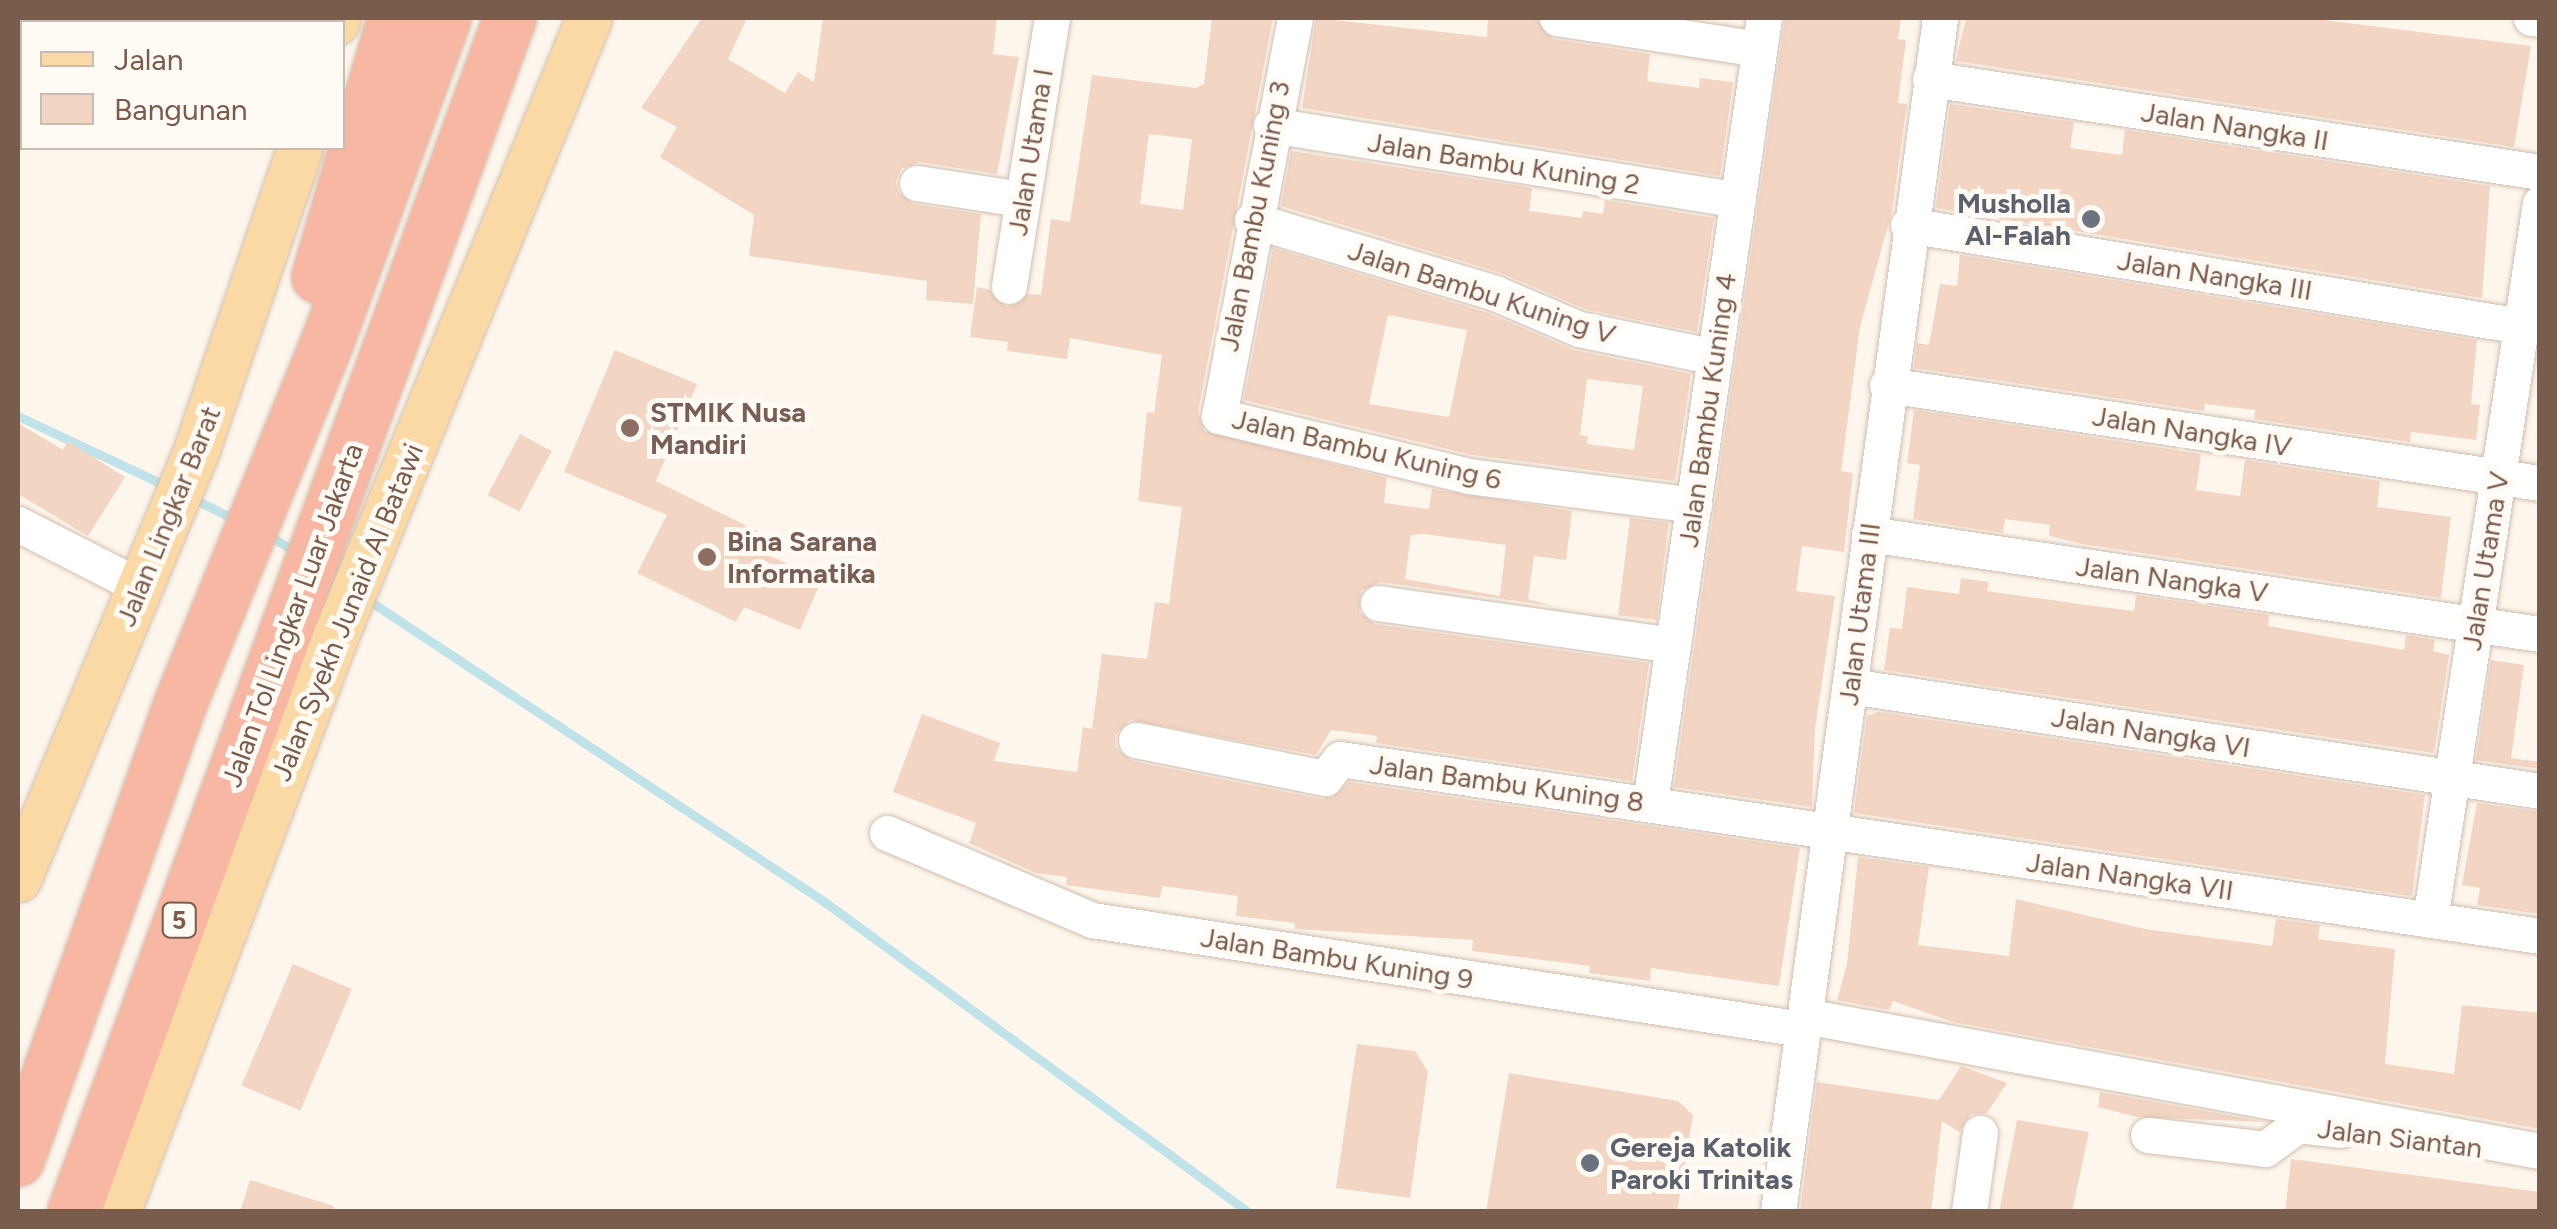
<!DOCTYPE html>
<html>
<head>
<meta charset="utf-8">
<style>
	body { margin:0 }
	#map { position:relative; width:2557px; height:1229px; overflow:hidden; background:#fdf6ec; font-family:Figtree,sans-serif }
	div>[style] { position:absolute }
	.stream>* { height:9px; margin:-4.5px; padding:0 4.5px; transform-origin:4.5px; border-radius:4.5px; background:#bfe3e8 }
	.building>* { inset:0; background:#f3d5c3; transform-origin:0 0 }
	.roads { filter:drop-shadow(0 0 2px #d1beb0) drop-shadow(0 0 2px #d1beb0) }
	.minor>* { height:35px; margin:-17.5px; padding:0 17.5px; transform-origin:17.5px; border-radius:17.5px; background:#fff }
	.major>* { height:45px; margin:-22.5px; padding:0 22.5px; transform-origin:22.5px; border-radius:22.5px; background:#fbd9a5 }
	.highway>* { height:52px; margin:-26px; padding:0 26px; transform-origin:26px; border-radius:26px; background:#f7b7a3 }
	.dots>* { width:28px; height:28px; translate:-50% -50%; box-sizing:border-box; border:5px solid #fffaf3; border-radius:50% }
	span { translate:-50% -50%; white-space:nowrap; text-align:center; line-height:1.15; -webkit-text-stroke:10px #fffaf3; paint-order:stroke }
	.shield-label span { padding:2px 8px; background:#fffaf3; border:2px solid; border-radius:8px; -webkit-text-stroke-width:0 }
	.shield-label { font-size:25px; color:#7a5c4d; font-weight:700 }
	.street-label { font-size:28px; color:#7a5c4d }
	.worship-label { font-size:28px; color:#5b616d; font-weight:700 }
	.right { translate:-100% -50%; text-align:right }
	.left { translate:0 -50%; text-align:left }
	.education-label { font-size:28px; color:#785e54; font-weight:700 }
	.frame { position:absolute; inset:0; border:20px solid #7a5c4d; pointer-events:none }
	.legend { position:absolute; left:20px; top:20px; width:325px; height:130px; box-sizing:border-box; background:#fffaf3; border:2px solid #cabbb1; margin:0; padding:12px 18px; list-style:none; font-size:30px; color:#7a5c4d }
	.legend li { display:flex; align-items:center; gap:20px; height:50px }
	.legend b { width:50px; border:2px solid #cabbb1 }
</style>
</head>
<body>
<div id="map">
	<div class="stream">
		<div style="left:18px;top:416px;width:167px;rotate:25.2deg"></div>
		<div style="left:192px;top:498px;width:49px;rotate:26.6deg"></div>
		<div style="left:268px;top:535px;width:35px;rotate:31deg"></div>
		<div style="left:365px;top:598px;width:548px;rotate:33.46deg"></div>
		<div style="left:822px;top:900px;width:528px;rotate:36.22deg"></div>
	</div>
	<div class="building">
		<div style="clip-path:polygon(702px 18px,747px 18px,728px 59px,785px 93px,798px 72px,814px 82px,823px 18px,997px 18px,993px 54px,1019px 57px,997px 174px,919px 162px,901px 169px,896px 181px,898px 192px,913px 204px,981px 214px,973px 304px,926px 300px,927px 281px,749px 256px,754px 215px,660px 157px,677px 127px,641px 108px)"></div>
		<div style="clip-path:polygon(evenodd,1212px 18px,1273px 18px,1198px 412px,1204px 431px,1387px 478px,1384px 503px,1429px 509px,1432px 489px,1572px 511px,1566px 560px,1534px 556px,1528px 599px,1552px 606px,1380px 582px,1361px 591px,1359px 612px,1375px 624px,1649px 663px,1632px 781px,1376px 743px,1377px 736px,1331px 730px,1316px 755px,1130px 720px,1115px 735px,1116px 748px,1132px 761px,1321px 799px,1333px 797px,1349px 782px,1800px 848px,1779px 986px,1651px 968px,1650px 981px,1589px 973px,1590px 966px,1472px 951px,1473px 940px,1295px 929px,1295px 923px,1236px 916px,1238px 896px,1162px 886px,1160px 898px,1066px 885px,1067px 877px,1036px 873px,969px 843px,976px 823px,893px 792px,922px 714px,1000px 743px,994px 761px,1077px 772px,1083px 727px,1092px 729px,1102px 654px,1147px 659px,1155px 602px,1169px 604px,1182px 507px,1138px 501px,1147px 412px,1154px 413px,1162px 355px,1070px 338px,1067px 359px,1007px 351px,1008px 342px,970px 337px,977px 287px,988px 289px,1007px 307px,1028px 294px,1041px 295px,1051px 219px,1070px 222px,1092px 75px,1196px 88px,1204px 84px,1212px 18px,1149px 134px,1192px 139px,1183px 210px,1140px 204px,1149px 134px,1212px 18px,1424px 534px,1506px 545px,1500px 596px,1405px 579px,1411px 535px,1424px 534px)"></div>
		<div style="clip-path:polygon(1316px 18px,1487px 37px,1488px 18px,1536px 18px,1553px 39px,1650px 54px,1647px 81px,1699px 88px,1700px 78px,1733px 82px,1720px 176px,1302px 108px)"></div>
		<div style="clip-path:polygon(1785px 18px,1901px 18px,1898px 39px,1906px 40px,1898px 103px,1907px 104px,1892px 211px,1860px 327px,1841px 471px,1853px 473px,1844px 552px,1802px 546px,1796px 591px,1835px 596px,1815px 728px,1812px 807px,1674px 787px)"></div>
		<div style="clip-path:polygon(1966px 18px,2308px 18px,2531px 46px,2514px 147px,1956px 61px)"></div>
		<div style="clip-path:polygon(1950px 104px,2074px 122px,2070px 148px,2122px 155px,2125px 130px,2490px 186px,2482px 298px,1936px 208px)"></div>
		<div style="clip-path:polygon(1291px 151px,1532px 188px,1529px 211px,1582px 218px,1583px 211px,1603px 214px,1605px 200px,1714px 218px,1697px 332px,1585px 309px,1501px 273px,1281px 206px)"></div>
		<div style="clip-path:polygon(evenodd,1273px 248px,1488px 313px,1574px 350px,1691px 374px,1675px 481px,1473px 455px,1244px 400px,1273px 248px,1388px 315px,1467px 330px,1449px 417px,1369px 404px,1388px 315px,1273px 248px,1587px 379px,1643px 386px,1634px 450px,1587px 444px,1588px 436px,1580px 435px,1587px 379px)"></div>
		<div style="clip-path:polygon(1960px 255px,2477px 340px,2471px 404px,2480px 405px,2476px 440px,2411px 432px,2410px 442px,2254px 419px,2255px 410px,2205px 404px,2204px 411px,1914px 368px,1917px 343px,1929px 345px,1940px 284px,1957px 286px)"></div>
		<div style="clip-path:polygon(615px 350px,697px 384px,656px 481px,777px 541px,770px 556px,822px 579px,800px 630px,744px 607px,736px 622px,637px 573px,667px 515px,564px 472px)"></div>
		<div style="clip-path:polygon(1914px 410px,2201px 454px,2196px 490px,2240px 496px,2245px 460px,2380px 481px,2377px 507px,2451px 517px,2441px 598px,2082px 544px,2049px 536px,2050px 525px,2005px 519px,2003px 533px,1913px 519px,1920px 465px,1907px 463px)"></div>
		<div style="clip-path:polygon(18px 423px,63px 450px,68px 441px,125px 477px,88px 536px,18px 494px)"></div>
		<div style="left:520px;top:434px;width:36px;height:69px;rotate:28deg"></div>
		<div style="left:1630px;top:518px;width:39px;height:98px;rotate:7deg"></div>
		<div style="clip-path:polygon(1961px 578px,1989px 582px,1987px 591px,2086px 605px,2134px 611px,2136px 595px,2269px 615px,2268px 626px,2404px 650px,2406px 635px,2435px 640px,2433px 651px,2449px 655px,2434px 753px,1884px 670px,1890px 628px,1902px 629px,1907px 587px,1959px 594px)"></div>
		<div style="clip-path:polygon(2491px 660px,2524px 665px,2511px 758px,2540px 762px,2540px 769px,2476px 760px)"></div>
		<div style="clip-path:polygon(1878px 712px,2425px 795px,2412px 896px,1854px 813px,1867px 716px)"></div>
		<div style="clip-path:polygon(2477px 803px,2540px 812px,2540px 914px,2477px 905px,2480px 888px,2462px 885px)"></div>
		<div style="clip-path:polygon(1858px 857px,1929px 867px,1918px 945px,2009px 956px,2016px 899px,2145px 929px,2272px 946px,2276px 919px,2320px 925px,2318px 939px,2395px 949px,2385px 1064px,2454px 1074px,2462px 1005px,2540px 1013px,2540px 1129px,1953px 1022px,1893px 1001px,1889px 1010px,1837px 1000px,1847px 964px)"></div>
		<div style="left:293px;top:964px;width:64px;height:132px;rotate:23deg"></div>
		<div style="clip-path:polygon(1357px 1044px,1415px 1051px,1428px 1072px,1410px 1198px,1336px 1188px)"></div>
		<div style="clip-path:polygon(1961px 1066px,2007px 1083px,1987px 1113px,1971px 1114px,1959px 1132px,1942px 1121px,1931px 1212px,1800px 1212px,1817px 1082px,1939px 1100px)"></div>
		<div style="clip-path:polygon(1509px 1073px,1678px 1101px,1693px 1115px,1677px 1212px,1486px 1212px)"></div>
		<div style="clip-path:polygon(2100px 1092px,2266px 1122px,2137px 1117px,2098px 1107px)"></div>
		<div style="clip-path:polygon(2017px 1120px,2089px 1132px,2072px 1212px,1999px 1212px)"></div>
		<div style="clip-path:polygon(2291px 1159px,2540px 1192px,2540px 1212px,2285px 1212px)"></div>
		<div style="clip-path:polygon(250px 1180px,334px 1206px,333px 1212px,240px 1212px)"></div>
	</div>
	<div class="roads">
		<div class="minor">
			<div style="left:1295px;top:18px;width:405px;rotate:100.8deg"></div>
			<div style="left:1219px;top:416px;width:257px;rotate:13.5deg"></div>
			<div style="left:1469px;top:476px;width:227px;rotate:7.3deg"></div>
			<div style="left:1557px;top:18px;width:204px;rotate:8.7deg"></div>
			<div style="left:2531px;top:18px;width:9px;rotate:6deg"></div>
			<div style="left:1930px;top:79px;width:617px;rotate:8.67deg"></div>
			<div style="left:1271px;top:125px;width:473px;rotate:9.1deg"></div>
			<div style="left:917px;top:183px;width:106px;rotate:8.7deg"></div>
			<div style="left:1252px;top:220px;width:254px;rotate:16.7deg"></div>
			<div style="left:1495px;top:293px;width:91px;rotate:23.2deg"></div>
			<div style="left:1579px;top:329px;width:139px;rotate:11.6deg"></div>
			<div style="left:1908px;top:225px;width:621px;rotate:9.36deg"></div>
			<div style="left:1009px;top:286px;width:271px;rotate:-80.9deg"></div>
			<div style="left:1887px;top:385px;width:660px;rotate:8.54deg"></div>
			<div style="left:18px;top:524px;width:138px;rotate:27.1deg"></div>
			<div style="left:1869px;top:534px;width:678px;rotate:8.48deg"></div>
			<div style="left:1378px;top:603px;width:298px;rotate:8.1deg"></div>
			<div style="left:1850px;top:686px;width:698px;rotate:8.65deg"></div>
			<div style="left:1136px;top:740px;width:193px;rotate:11.4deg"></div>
			<div style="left:1325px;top:778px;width:24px;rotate:-52deg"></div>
			<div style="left:1340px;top:759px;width:1213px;rotate:8.39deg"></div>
			<div style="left:1650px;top:803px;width:793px;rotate:-81.74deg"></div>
			<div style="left:887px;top:833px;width:223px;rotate:23deg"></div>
			<div style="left:1092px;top:920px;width:718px;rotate:8.73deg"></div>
			<div style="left:2430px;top:920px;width:725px;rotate:-81.28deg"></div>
			<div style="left:1805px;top:1016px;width:747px;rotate:10.41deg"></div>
			<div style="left:2148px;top:1135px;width:118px;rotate:6.8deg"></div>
			<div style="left:2265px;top:1149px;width:41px;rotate:-36deg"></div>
			<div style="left:2298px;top:1125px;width:42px;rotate:6.8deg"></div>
			<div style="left:1778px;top:1212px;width:1205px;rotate:-82.27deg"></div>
			<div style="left:1969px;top:1212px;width:80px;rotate:-82.1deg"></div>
		</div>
		<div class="major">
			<div style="left:336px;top:22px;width:4px;rotate:-76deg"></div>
			<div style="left:18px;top:879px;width:467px;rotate:-67.4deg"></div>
			<div style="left:197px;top:448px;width:317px;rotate:-71.1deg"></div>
			<div style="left:117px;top:1212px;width:620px;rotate:-69.23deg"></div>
			<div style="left:337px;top:632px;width:664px;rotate:-67.69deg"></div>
		</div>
		<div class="highway">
			<div style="left:318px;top:277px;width:270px;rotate:-73.6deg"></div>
			<div style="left:18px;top:1160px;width:488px;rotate:-70.4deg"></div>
			<div style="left:182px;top:700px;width:391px;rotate:-67.9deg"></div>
			<div style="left:329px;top:338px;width:340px;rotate:-70.1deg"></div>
			<div style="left:74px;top:1212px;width:1271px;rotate:-69.94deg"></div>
		</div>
	</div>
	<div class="dots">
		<div style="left:2091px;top:219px;background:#6b7280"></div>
		<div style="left:630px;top:428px;background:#8d6e63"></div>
		<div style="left:707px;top:557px;background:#8d6e63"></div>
		<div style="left:1590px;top:1163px;background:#6b7280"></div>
	</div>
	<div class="shield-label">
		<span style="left:179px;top:920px">5</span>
	</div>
	<div class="street-label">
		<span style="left:2235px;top:126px;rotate:9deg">Jalan Nangka II</span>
		<span style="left:1030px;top:152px;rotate:-81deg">Jalan Utama I</span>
		<span style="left:1504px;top:163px;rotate:9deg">Jalan Bambu Kuning 2</span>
		<span style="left:1254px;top:216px;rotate:-79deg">Jalan Bambu Kuning 3</span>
		<span style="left:2215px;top:275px;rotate:9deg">Jalan Nangka III</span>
		<span style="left:1482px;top:292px;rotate:18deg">Jalan Bambu Kuning V</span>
		<span style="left:1707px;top:410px;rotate:-82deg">Jalan Bambu Kuning 4</span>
		<span style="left:2192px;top:431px;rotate:9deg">Jalan Nangka IV</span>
		<span style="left:1367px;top:449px;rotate:13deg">Jalan Bambu Kuning 6</span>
		<span style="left:168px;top:516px;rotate:-68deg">Jalan Lingkar Barat</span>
		<span style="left:2485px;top:561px;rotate:-81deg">Jalan Utama V</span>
		<span style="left:2172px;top:579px;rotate:8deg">Jalan Nangka V</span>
		<span style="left:347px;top:612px;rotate:-68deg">Jalan Syekh Junaid Al Batawi</span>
		<span style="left:1859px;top:614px;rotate:-83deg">Jalan Utama III</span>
		<span style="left:292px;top:615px;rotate:-70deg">Jalan Tol Lingkar Luar Jakarta</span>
		<span style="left:2151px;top:732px;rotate:9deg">Jalan Nangka VI</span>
		<span style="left:1507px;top:783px;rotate:8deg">Jalan Bambu Kuning 8</span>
		<span style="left:2130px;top:876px;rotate:8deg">Jalan Nangka VII</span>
		<span style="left:1337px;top:958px;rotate:9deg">Jalan Bambu Kuning 9</span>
		<span style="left:2400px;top:1138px;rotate:7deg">Jalan Siantan</span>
	</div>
	<div class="worship-label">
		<span class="right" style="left:2071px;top:219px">Musholla<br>Al-Falah</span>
		<span class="left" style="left:1610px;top:1163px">Gereja Katolik<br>Paroki Trinitas</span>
	</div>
	<div class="education-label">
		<span class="left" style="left:650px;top:428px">STMIK Nusa<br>Mandiri</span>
		<span class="left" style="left:727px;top:557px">Bina Sarana<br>Informatika</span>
	</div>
	<div class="frame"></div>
	<ul class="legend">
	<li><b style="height:12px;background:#fbd9a5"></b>Jalan</li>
	<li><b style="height:28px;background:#f3d5c3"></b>Bangunan</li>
	</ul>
</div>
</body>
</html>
